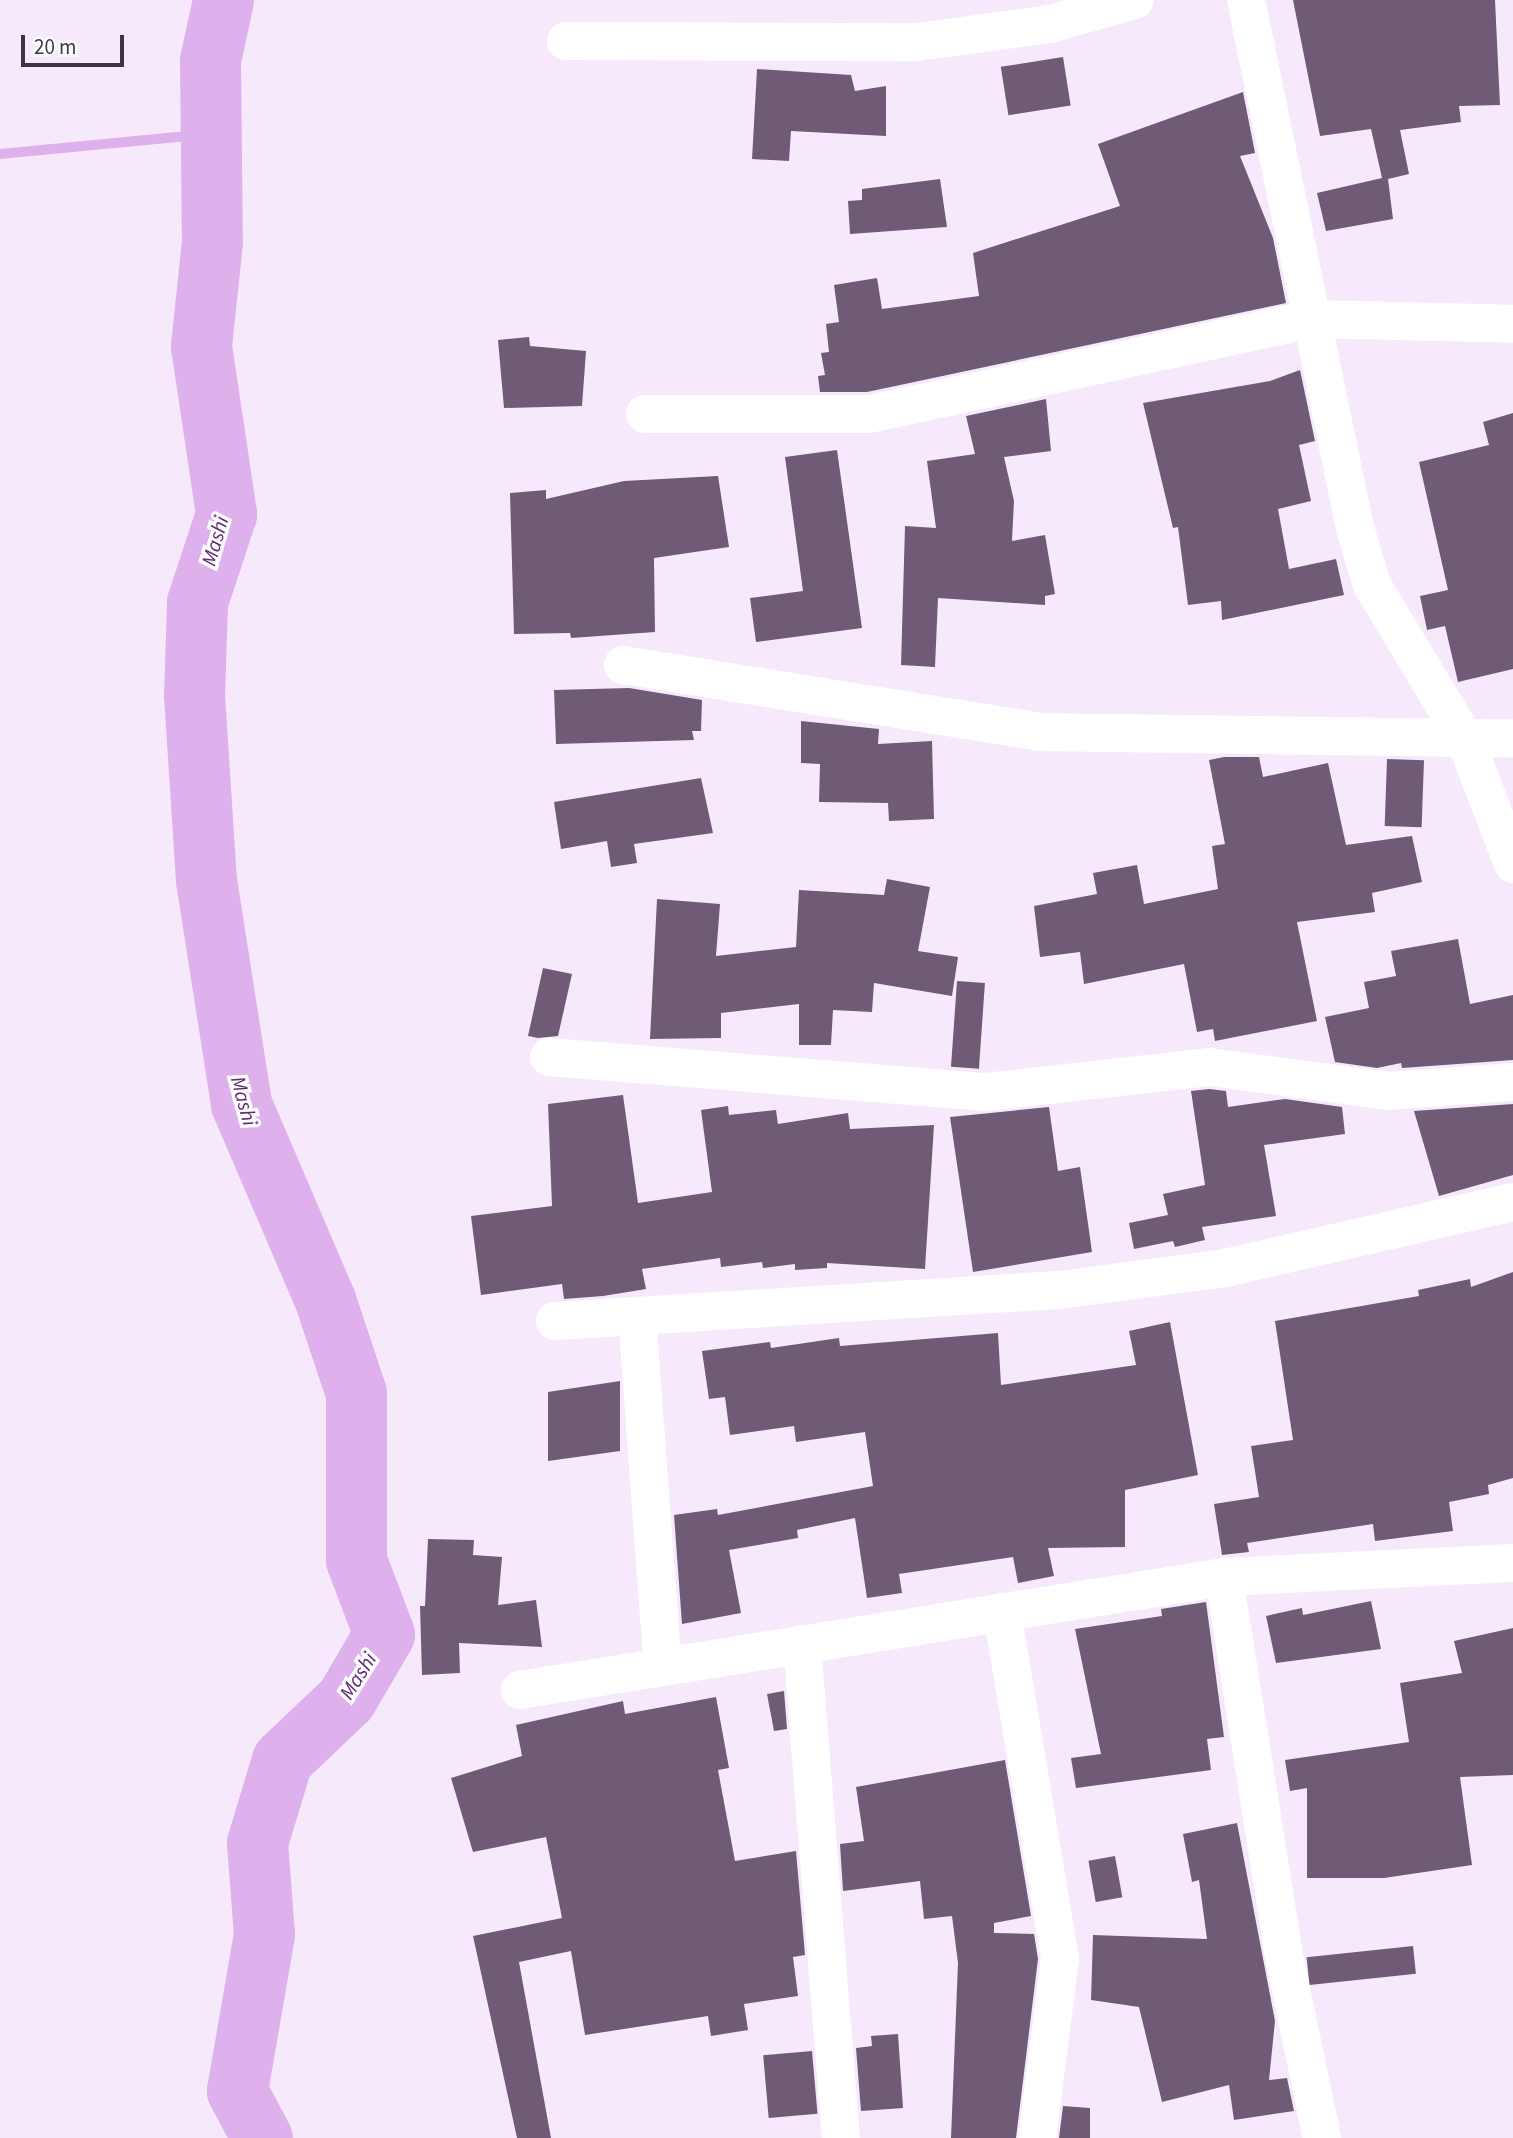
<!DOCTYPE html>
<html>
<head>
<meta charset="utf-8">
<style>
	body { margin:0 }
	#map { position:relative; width:1513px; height:2138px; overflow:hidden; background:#f7e9fc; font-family:"Source Sans 3",sans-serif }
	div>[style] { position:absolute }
	.stream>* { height:10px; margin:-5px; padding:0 5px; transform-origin:5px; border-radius:5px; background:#dfb1ec }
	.river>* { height:61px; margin:-30.5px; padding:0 30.5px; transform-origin:30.5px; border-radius:30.5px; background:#dfb1ec }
	.building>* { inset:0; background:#6f5b75; transform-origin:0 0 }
	.minor>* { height:38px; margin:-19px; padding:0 19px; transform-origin:19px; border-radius:19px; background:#fff }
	span { translate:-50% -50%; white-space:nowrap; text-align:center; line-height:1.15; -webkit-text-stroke:7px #fcfcfc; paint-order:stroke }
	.water-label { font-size:21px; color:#622c71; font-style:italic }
	.scale { position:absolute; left:21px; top:35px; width:103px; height:32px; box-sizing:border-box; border:4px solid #3e3541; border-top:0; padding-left:9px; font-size:21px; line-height:24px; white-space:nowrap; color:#3e3541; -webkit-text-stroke:5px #fcfcfc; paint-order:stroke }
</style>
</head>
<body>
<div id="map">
	<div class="stream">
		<div style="left:0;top:154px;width:209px;rotate:-5.5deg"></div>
	</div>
	<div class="river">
		<div style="left:223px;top:0;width:61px;rotate:102.2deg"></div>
		<div style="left:210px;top:60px;width:181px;rotate:89.4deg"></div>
		<div style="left:212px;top:241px;width:106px;rotate:96deg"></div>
		<div style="left:201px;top:346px;width:170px;rotate:81.5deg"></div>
		<div style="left:226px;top:514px;width:93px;rotate:108.2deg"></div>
		<div style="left:197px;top:602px;width:93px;rotate:91.8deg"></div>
		<div style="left:194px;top:695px;width:185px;rotate:86.3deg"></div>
		<div style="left:206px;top:880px;width:227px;rotate:81.1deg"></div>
		<div style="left:241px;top:1104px;width:213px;rotate:66.8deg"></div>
		<div style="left:325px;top:1300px;width:98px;rotate:71.6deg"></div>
		<div style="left:356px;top:1393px;width:167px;rotate:90deg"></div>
		<div style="left:356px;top:1560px;width:79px;rotate:69.3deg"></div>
		<div style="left:384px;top:1634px;width:75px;rotate:120.3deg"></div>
		<div style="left:346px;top:1699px;width:88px;rotate:136.4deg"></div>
		<div style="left:282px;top:1760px;width:87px;rotate:106.8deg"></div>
		<div style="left:257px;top:1843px;width:91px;rotate:85.6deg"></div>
		<div style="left:264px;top:1934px;width:159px;rotate:99.8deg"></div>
		<div style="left:237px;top:2091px;width:53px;rotate:62deg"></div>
	</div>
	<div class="building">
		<div style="clip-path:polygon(1293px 0,1495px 0,1500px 105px,1459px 106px,1461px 122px,1400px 130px,1409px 174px,1388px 179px,1393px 219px,1326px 231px,1317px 193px,1382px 178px,1371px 129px,1320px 136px)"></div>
		<div style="left:1063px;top:57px;width:49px;height:63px;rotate:81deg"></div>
		<div style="clip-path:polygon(757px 69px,851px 75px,855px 91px,886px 86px,886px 136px,791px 131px,789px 161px,752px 159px)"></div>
		<div style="clip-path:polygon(1243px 92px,1255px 153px,1240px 156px,1273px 238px,1286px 303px,867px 392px,820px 392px,818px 376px,825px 375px,821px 353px,829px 352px,826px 324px,839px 322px,834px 285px,877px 278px,882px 309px,979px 296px,973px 253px,1120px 206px,1098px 144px)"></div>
		<div style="clip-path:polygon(940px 179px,947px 227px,850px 234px,848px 201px,862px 200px,862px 189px)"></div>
		<div style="clip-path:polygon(529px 337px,530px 346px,586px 351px,582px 406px,504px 408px,498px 340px)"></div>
		<div style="clip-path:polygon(1300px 370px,1315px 441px,1299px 445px,1311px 501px,1278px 509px,1289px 569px,1336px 559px,1344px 595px,1222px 620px,1221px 601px,1188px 605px,1178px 527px,1173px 528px,1143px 403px,1270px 381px)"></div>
		<div style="clip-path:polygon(1046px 399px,1051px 451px,1004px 457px,1014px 501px,1012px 541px,1045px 535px,1055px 594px,1045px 596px,1045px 605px,938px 598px,935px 667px,901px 665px,905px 526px,936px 528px,927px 461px,975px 454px,966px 416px)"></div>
		<div style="clip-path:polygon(1513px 413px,1513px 669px,1458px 682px,1445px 626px,1427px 630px,1420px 596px,1448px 590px,1419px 462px,1489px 445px,1483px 422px)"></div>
		<div style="clip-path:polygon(837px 450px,862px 628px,756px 642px,750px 598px,803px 591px,785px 457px)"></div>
		<div style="clip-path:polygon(718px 476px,729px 547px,654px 558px,655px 632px,571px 638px,570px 633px,514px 634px,510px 493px,546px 490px,546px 499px,624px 481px)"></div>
		<div style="clip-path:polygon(629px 688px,702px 700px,701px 731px,692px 731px,694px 740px,556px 744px,554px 690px)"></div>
		<div style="clip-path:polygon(801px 721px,879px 729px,878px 744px,932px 741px,934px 819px,889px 821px,888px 803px,819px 802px,820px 764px,801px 763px)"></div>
		<div style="clip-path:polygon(1224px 757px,1259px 757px,1263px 777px,1328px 763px,1346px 845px,1412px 836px,1422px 882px,1372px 893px,1375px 912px,1297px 922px,1317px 1021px,1215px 1041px,1213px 1029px,1197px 1032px,1184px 964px,1084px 984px,1080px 952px,1040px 957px,1034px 906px,1097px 894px,1093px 873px,1137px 865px,1144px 904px,1218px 889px,1212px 846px,1225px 844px,1209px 760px)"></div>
		<div style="left:1387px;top:759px;width:37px;height:67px;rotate:2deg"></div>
		<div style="clip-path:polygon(701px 778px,713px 833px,634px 844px,637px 863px,611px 867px,607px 841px,561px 849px,554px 802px)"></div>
		<div style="clip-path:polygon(887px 879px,930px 887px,918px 951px,958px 957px,952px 996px,874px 983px,872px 1012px,833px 1010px,831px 1045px,799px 1045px,799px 1004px,721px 1013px,721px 1038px,650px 1039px,657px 899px,720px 904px,716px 956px,796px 947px,799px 890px,884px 895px)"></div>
		<div style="clip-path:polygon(1458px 939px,1470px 1004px,1513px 995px,1513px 1060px,1402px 1068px,1401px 1063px,1377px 1068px,1335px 1062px,1325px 1017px,1369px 1008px,1364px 982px,1396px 976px,1391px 951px)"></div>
		<div style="clip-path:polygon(543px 968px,572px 974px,558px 1036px,538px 1038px,528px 1036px)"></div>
		<div style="left:957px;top:981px;width:28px;height:86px;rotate:4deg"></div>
		<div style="clip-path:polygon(1209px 1089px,1226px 1091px,1228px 1107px,1285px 1099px,1342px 1107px,1345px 1134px,1264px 1145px,1276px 1216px,1202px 1227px,1205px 1240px,1175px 1247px,1173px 1241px,1134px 1249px,1129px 1223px,1168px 1215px,1163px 1194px,1205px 1185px,1191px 1091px)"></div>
		<div style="clip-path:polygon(623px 1095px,638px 1203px,712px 1192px,701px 1110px,728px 1106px,729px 1115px,776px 1110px,778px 1124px,848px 1113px,850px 1129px,934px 1125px,925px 1269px,827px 1263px,827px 1268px,795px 1270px,795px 1264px,763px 1268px,762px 1262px,721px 1267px,720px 1258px,642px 1269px,646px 1289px,603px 1296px,564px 1299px,562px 1284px,481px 1295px,471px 1216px,552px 1206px,548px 1104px)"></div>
		<div style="clip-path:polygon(1513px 1104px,1513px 1175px,1439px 1196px,1414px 1111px)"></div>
		<div style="clip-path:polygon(1049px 1107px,1058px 1171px,1080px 1167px,1092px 1252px,973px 1272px,950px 1117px)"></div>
		<div style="clip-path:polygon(1513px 1272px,1513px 1478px,1488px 1485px,1489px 1494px,1449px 1502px,1453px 1531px,1375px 1541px,1373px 1524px,1247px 1543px,1249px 1552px,1222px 1555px,1214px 1504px,1259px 1497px,1251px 1446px,1293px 1440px,1275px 1321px,1419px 1296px,1418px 1290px,1470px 1279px,1471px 1287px)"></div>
		<div style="clip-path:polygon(1170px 1322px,1198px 1475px,1125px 1490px,1125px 1547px,1048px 1548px,1054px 1576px,1018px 1583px,1013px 1557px,899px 1574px,902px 1593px,867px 1598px,855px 1518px,797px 1530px,798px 1538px,729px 1550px,741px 1613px,682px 1624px,674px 1515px,717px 1509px,718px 1515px,873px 1486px,865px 1432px,796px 1442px,794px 1426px,730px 1435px,725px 1397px,709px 1399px,702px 1351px,770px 1342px,771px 1348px,839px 1338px,840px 1346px,998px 1333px,1001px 1385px,1136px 1365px,1129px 1331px)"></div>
		<div style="clip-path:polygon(620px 1381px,620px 1451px,548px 1461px,548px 1392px)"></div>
		<div style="clip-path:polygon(428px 1539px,474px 1540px,473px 1555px,502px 1557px,498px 1605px,536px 1600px,542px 1647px,459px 1643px,460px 1673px,422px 1675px,420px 1606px,425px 1606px)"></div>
		<div style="clip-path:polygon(1371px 1601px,1381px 1649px,1276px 1663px,1266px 1616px,1302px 1608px,1303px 1615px)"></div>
		<div style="clip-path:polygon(1206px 1602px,1224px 1737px,1207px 1739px,1211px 1770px,1076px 1788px,1071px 1758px,1101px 1754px,1075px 1629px,1162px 1616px,1161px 1609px)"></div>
		<div style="clip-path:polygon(1513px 1628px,1513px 1775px,1460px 1777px,1472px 1865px,1384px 1878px,1307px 1878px,1307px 1788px,1290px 1791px,1285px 1760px,1409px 1742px,1400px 1683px,1462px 1673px,1454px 1641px)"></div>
		<div style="clip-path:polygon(784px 1691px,787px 1729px,774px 1731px,767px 1694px)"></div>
		<div style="clip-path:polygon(716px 1697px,729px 1768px,718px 1770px,735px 1861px,796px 1851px,805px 1955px,793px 1957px,798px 1996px,744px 2004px,748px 2030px,711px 2036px,708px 2016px,585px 2035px,571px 1951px,519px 1962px,551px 2138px,517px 2138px,473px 1936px,562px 1918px,546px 1837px,473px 1852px,451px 1778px,522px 1756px,516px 1725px,623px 1701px,625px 1714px)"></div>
		<div style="clip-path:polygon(1005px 1760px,1031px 1916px,994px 1923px,994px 1933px,1034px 1934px,1038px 1959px,1016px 2138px,951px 2138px,958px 1963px,952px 1916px,924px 1919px,920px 1881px,843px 1891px,840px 1844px,864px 1841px,856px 1787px)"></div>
		<div style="clip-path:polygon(1237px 1823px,1275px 2021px,1269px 2080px,1287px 2078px,1294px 2111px,1234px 2120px,1229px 2085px,1162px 2102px,1139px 2007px,1091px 2000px,1093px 1935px,1207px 1939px,1199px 1880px,1192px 1882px,1183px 1834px)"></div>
		<div style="left:1115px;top:1856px;width:42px;height:27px;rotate:80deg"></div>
		<div style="left:1413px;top:1946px;width:28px;height:107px;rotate:84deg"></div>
		<div style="clip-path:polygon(898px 2034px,903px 2108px,861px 2111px,856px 2048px,872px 2046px,871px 2036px)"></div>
		<div style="left:812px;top:2051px;width:63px;height:49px;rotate:85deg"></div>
		<div style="clip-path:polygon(1063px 2106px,1090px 2108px,1090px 2138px,1059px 2138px)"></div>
	</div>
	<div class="minor">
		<div style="left:1246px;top:0;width:539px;rotate:78.34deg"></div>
		<div style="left:1355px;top:528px;width:59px;rotate:73.4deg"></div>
		<div style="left:1372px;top:585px;width:180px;rotate:58.9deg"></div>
		<div style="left:1465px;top:739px;width:134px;rotate:69deg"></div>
		<div style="left:566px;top:41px;width:351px;rotate:0.2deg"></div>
		<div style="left:917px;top:42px;width:134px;rotate:-7.7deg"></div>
		<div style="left:1050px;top:24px;width:88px;rotate:-15.8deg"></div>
		<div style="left:645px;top:414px;width:224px"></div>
		<div style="left:869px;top:414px;width:455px;rotate:-12.1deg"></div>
		<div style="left:1314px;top:319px;width:199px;rotate:1.4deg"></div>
		<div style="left:623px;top:665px;width:421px;rotate:9.1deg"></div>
		<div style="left:1039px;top:732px;width:474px;rotate:0.8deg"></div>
		<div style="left:549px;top:1057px;width:438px;rotate:4.6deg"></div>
		<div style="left:986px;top:1092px;width:224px;rotate:-6.4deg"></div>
		<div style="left:1209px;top:1067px;width:181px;rotate:7.6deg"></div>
		<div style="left:1388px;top:1091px;width:125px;rotate:-4.1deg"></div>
		<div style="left:637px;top:1316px;width:352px;rotate:85.8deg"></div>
		<div style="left:555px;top:1321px;width:505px;rotate:-3.52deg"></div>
		<div style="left:1059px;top:1290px;width:167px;rotate:-7.5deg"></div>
		<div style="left:1225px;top:1268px;width:295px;rotate:-12.9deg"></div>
		<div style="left:1224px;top:1577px;width:379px;rotate:81deg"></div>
		<div style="left:1283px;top:1951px;width:191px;rotate:78.2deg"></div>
		<div style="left:1002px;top:1612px;width:352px;rotate:80.5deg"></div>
		<div style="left:1060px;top:1959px;width:180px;rotate:97.3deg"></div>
		<div style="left:802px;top:1644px;width:496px;rotate:85.5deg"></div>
		<div style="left:520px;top:1690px;width:713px;rotate:-9.12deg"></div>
		<div style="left:1224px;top:1577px;width:289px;rotate:-2.8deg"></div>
	</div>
	<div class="water-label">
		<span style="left:215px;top:541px;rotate:-74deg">Mashi</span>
		<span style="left:244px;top:1101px;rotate:75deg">Mashi</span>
		<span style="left:358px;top:1676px;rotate:-58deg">Mashi</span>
	</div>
	<div class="scale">20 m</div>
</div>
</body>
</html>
